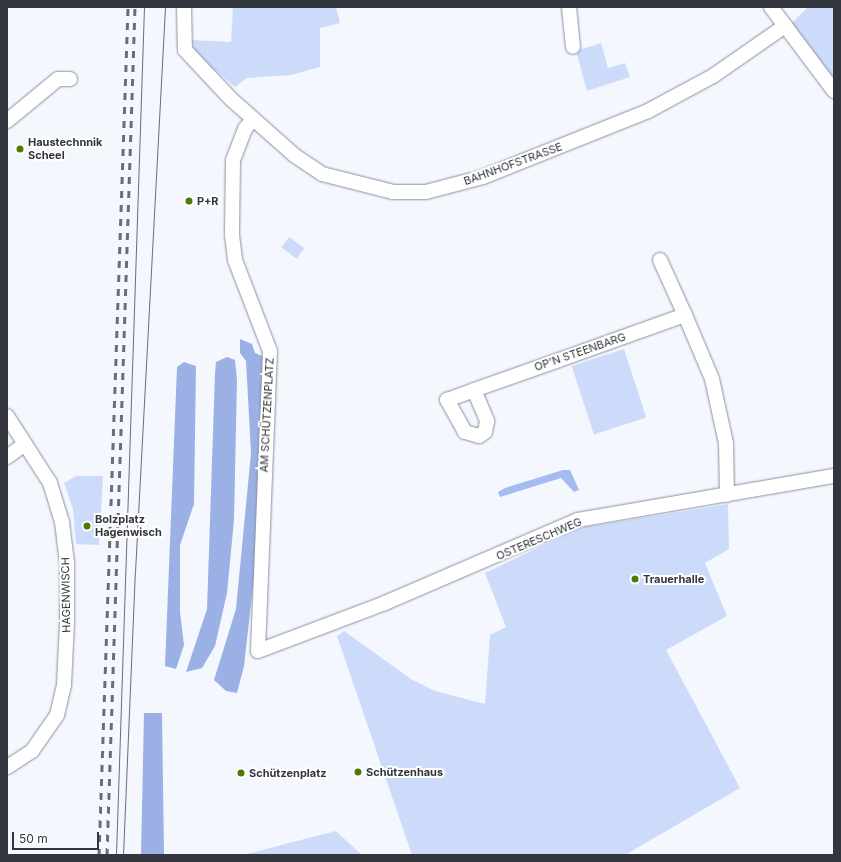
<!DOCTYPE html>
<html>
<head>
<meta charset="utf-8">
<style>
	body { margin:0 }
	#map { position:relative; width:841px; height:862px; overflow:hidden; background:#f4f7fe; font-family:Inter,sans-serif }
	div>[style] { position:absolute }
	.green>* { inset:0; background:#cddbfa; transform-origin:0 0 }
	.forest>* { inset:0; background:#9bb1e5 }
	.water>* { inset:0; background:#a5bcf1 }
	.roads { filter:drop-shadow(0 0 1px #89909f) drop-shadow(0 0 1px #89909f) }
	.minor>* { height:14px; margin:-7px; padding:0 7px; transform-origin:7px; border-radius:7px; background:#fff }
	.tram>* { height:1px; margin:-0.5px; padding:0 0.5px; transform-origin:0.5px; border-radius:0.5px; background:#6a6d74 }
	.rail>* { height:3px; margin-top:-1.5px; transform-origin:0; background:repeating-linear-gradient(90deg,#6a6d74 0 7px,transparent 0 14px) }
	.dots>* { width:11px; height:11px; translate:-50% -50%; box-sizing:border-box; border:2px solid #fff; border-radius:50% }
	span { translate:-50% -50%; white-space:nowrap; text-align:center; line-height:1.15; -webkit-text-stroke:4px #fff; paint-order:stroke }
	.poi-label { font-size:11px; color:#32353b; font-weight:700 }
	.left { translate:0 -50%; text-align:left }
	.street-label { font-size:11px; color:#32353b }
	.frame { position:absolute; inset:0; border:8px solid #32353b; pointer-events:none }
	.scale { position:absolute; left:12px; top:832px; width:87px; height:18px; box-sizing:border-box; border:2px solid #32353b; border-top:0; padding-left:5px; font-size:12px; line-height:14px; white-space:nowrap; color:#32353b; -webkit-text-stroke:3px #fff; paint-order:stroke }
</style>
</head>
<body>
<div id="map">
	<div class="green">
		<div style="clip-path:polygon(229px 7px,336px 7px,340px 23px,320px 28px,320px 67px,291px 75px,247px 78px,235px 87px,196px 54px,191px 40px,231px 42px,233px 7px)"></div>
		<div style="clip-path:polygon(808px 7px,834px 7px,834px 90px,788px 27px)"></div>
		<div style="clip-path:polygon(601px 43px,608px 68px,625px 63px,630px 77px,587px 91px,576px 51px)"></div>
		<div style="left:289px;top:237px;width:19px;height:13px;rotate:36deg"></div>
		<div style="left:624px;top:349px;width:72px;height:55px;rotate:72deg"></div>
		<div style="clip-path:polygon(76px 476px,103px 476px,99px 545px,76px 544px,73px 509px,64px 483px)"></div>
		<div style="clip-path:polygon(728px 504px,729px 549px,705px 563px,727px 616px,666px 650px,740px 788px,625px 855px,412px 855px,337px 636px,344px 631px,411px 679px,435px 691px,485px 704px,490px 635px,506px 627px,485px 573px,579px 528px)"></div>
		<div style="clip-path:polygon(336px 831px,362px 855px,243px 855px,293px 842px)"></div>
	</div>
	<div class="forest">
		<div style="clip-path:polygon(240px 339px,252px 344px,255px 353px,265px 357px,254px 578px,244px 666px,237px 693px,226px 691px,214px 680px,236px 609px,251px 453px,246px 361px,240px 353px)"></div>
		<div style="clip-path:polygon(227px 357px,235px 360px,237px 380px,234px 520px,227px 593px,215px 646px,202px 668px,186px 672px,207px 609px,215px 373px,216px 362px)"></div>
		<div style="clip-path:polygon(184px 362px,196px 366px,194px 504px,180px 545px,180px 612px,184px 645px,176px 669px,165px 666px,177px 367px)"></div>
		<div style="clip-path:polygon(144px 713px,162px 713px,164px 855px,141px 855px)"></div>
	</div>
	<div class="water">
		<div style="clip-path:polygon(563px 470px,570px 470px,579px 490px,574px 492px,561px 478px,500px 497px,498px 492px,505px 488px)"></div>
	</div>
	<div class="roads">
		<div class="minor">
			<div style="left:184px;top:7px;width:43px;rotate:88.7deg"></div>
			<div style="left:185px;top:50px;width:67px;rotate:46.8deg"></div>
			<div style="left:231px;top:99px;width:84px;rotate:41.6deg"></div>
			<div style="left:294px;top:155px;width:34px;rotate:34deg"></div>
			<div style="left:322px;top:174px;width:73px;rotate:14.2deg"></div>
			<div style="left:393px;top:192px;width:33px"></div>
			<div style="left:426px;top:192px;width:59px;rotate:-14.7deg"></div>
			<div style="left:483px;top:177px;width:178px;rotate:-21.8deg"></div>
			<div style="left:648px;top:111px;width:74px;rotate:-28.3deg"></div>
			<div style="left:713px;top:76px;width:88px;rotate:-34.8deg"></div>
			<div style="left:569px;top:7px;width:40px;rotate:84.3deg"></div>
			<div style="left:771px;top:7px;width:105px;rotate:53.1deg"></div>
			<div style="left:253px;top:119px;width:13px;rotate:129deg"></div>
			<div style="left:245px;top:129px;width:33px;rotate:111deg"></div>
			<div style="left:233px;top:160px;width:75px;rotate:90.8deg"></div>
			<div style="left:232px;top:235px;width:25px;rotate:83deg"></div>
			<div style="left:235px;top:260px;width:97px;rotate:69deg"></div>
			<div style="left:270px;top:351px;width:300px;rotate:92.3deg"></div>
			<div style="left:258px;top:651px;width:136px;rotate:-20.7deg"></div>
			<div style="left:385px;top:603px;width:210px;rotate:-23.3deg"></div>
			<div style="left:578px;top:520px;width:260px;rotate:-9.8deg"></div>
			<div style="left:7px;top:121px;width:66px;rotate:-39.5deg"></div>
			<div style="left:58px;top:79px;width:12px"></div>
			<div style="left:660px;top:260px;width:60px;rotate:65.6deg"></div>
			<div style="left:474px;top:390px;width:34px;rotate:67deg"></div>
			<div style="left:487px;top:421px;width:11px;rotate:100deg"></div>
			<div style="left:485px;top:432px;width:7px;rotate:146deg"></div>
			<div style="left:479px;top:436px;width:15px;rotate:-164deg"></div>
			<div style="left:465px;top:432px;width:37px;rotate:-119deg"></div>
			<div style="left:447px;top:400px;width:29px;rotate:-20deg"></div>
			<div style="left:474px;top:390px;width:90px;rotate:-19.4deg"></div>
			<div style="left:559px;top:360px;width:134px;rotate:-19.7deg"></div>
			<div style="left:685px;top:315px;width:69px;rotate:67.1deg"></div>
			<div style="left:712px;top:379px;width:66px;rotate:77.7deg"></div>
			<div style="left:726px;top:443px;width:52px;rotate:88.9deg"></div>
			<div style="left:7px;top:416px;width:80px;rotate:57.3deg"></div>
			<div style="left:50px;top:483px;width:41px;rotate:72.9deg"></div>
			<div style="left:62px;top:522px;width:41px;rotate:83deg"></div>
			<div style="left:67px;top:563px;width:60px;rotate:90deg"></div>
			<div style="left:67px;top:623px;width:62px;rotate:92.8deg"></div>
			<div style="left:64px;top:685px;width:31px;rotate:103deg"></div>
			<div style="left:57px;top:715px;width:44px;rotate:124.8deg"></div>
			<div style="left:32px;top:751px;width:30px;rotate:147deg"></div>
			<div style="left:7px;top:457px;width:22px;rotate:-36deg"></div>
		</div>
	</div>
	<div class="tram">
		<div style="left:116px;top:855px;width:848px;rotate:-88.11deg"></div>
		<div style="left:123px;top:855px;width:283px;rotate:-87.6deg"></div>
		<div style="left:135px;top:572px;width:566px;rotate:-86.96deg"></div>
	</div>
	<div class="rail">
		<div style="left:99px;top:855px;width:848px;rotate:-88.04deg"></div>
		<div style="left:107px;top:855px;width:848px;rotate:-88.11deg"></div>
	</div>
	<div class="dots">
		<div style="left:20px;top:149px;background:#4b7b05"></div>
		<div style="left:189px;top:201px;background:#4b7b05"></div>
		<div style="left:87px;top:526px;background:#4b7b05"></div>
		<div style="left:635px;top:579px;background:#4b7b05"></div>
		<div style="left:358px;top:772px;background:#4b7b05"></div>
		<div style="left:241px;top:773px;background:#4b7b05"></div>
	</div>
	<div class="poi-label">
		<span class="left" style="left:28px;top:149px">Haustechnnik<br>Scheel</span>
		<span class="left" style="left:197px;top:201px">P+R</span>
		<span class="left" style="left:95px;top:526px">Bolzplatz<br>Hagenwisch</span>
		<span class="left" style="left:643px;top:579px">Trauerhalle</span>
		<span class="left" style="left:366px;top:772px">Schützenhaus</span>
		<span class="left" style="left:249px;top:773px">Schützenplatz</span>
	</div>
	<div class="street-label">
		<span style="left:513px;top:164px;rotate:-20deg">BAHNHOFSTRASSE</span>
		<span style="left:580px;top:352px;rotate:-19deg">OP'N STEENBARG</span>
		<span style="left:267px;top:415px;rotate:-87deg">AM SCHÜTZENPLATZ</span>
		<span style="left:539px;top:539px;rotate:-23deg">OSTERESCHWEG</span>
		<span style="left:66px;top:595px;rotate:-91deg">HAGENWISCH</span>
	</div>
	<div class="frame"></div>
	<div class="scale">50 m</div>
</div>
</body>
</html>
